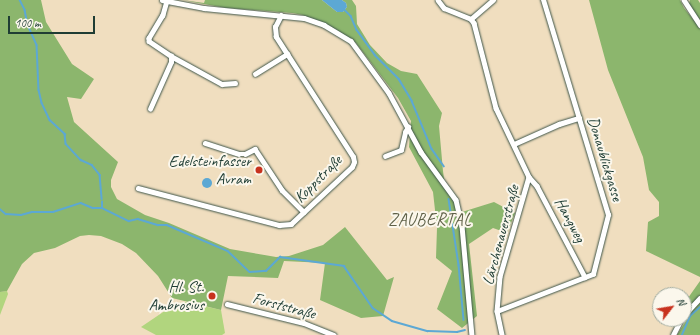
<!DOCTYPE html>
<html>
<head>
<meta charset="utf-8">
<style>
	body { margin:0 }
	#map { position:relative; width:700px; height:335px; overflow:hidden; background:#f0debf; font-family:Caveat,sans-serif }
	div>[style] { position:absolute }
	.green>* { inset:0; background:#b1d57e }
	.forest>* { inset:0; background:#8cb66d }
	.water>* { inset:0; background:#5ca8d4 }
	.round { border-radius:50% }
	.stream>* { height:1.5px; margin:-0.75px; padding:0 0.75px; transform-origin:0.75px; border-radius:0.75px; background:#5ca8d4 }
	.roads { filter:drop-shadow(0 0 1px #3e5549) drop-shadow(0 0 1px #3e5549) }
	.minor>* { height:4.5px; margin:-2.25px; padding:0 2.25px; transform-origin:2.25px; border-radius:2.25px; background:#fff }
	.dots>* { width:11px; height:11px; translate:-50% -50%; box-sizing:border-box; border:2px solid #fbf7ec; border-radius:50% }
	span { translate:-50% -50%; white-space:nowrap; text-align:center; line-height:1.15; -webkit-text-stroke:4px #fbf7ec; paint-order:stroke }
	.street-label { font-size:16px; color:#1f3d34 }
	.poi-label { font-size:16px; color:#1f3d34 }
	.right { translate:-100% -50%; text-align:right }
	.neighbourhood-label { font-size:17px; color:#5f6148; letter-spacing:1px }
	.north { position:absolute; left:652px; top:287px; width:40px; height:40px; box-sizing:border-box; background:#fbf7ec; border:1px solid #a3ada2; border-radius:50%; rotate:59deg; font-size:11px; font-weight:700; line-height:16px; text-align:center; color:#1f3d34 }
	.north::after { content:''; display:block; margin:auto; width:14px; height:18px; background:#c8321e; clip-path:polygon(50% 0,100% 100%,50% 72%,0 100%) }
	.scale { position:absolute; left:8px; top:16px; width:87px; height:18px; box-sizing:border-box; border:2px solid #1f3d34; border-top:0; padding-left:5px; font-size:12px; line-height:14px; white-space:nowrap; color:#1f3d34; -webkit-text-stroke:3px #fbf7ec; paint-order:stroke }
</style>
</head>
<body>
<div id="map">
	<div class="green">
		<div style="clip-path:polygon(7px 291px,8px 294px,0 315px,0 292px)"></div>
		<div style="clip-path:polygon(186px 302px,221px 310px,225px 333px,222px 335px,156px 335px,141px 327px,172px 306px)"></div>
	</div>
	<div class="forest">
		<div style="clip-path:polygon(0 0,41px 0,46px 22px,72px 64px,94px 79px,81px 99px,67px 97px,74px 122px,118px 162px,111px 180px,111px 187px,117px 199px,145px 215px,169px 223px,230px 249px,276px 257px,289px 256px,323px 245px,345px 227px,387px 280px,394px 277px,383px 316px,361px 318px,320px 300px,325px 263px,284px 261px,278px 278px,228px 276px,221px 310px,172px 298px,158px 276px,136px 253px,122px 244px,101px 236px,89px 235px,80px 236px,55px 248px,34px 253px,22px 264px,7px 291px,0 292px)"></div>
		<div style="clip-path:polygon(182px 0,204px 3px,205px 0,322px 0,337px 12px,343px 12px,347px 7px,346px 3px,342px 0,352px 0,356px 6px,357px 24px,370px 45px,387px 63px,401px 71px,417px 74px,442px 113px,439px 126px,443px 171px,445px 187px,453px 200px,462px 212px,494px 202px,515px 213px,507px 233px,493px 228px,469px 244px,477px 316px,462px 328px,437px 309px,452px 271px,436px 258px,437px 228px,433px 192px,409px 147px,411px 121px,398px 98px,356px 43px,337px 30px,303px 15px,292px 13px,226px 8px)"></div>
		<div style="clip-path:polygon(589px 0,680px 0,684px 8px,700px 28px,700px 277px,646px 251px,648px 222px,659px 216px,659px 202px,649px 190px,643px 157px,608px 70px)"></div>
		<div style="clip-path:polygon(690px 0,698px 0,700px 3px,700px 20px,689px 4px)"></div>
		<div style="clip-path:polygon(700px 281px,700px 335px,677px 335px,691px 313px,685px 308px,688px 298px)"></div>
	</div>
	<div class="water">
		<div style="clip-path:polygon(322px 0,342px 0,346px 3px,347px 7px,343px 12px,337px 12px)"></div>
		<div class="round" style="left:202px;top:178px;width:10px;height:10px"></div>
	</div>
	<div class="stream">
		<div style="left:20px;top:0;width:11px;rotate:63deg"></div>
		<div style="left:25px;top:10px;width:15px;rotate:79deg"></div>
		<div style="left:28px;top:25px;width:22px;rotate:66deg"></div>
		<div style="left:37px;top:45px;width:45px;rotate:87.5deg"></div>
		<div style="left:39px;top:90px;width:13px;rotate:77deg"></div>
		<div style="left:42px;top:103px;width:19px;rotate:65deg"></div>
		<div style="left:50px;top:120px;width:21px;rotate:43deg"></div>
		<div style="left:65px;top:134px;width:10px;rotate:84deg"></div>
		<div style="left:66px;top:144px;width:22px;rotate:47deg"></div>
		<div style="left:81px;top:160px;width:12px;rotate:24deg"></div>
		<div style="left:92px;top:165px;width:13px;rotate:51deg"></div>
		<div style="left:100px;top:175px;width:24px;rotate:85deg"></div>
		<div style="left:344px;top:9px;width:10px;rotate:45deg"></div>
		<div style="left:351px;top:16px;width:15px;rotate:67deg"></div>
		<div style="left:357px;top:30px;width:31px;rotate:54deg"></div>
		<div style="left:375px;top:55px;width:34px;rotate:45deg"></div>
		<div style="left:399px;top:79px;width:26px;rotate:59deg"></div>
		<div style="left:412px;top:101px;width:52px;rotate:67.4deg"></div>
		<div style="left:432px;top:149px;width:21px;rotate:55deg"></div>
		<div style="left:449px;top:199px;width:67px;rotate:81.4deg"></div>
		<div style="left:459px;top:265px;width:55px;rotate:84.8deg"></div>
		<div style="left:102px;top:208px;width:6px;rotate:-90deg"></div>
		<div style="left:0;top:209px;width:8px;rotate:40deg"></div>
		<div style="left:6px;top:214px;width:15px;rotate:4deg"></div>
		<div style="left:21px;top:215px;width:11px;rotate:-15deg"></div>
		<div style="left:32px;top:212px;width:21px"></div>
		<div style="left:53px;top:212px;width:29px;rotate:-18deg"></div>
		<div style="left:81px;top:203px;width:13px;rotate:23deg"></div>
		<div style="left:93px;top:208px;width:9px"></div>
		<div style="left:102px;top:208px;width:30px;rotate:26deg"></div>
		<div style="left:129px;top:221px;width:9px;rotate:-13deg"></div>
		<div style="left:138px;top:219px;width:21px;rotate:17deg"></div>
		<div style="left:158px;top:225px;width:9px"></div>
		<div style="left:167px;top:225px;width:66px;rotate:23.1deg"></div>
		<div style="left:228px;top:251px;width:30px;rotate:44deg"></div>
		<div style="left:250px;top:272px;width:16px;rotate:-4deg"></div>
		<div style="left:266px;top:271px;width:20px;rotate:-45deg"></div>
		<div style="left:280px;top:257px;width:65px;rotate:8deg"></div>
		<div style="left:344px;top:266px;width:51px;rotate:55.4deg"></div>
		<div style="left:373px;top:308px;width:23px;rotate:34deg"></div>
		<div style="left:392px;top:321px;width:37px;rotate:16deg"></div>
		<div style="left:428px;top:331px;width:29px;rotate:2deg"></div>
		<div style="left:457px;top:332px;width:8px;rotate:-14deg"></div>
		<div style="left:682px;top:335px;width:21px;rotate:-67deg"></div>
		<div style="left:690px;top:316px;width:13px;rotate:-42deg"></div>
	</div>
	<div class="roads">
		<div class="minor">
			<div style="left:162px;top:0;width:43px;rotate:10.8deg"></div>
			<div style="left:204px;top:8px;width:100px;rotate:5.7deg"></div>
			<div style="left:304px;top:18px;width:21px;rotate:19deg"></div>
			<div style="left:324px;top:25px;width:31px;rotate:31deg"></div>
			<div style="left:351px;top:41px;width:64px;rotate:53.8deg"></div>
			<div style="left:389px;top:93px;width:67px;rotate:61.5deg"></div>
			<div style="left:421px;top:152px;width:59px;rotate:53.9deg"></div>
			<div style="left:456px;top:200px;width:27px;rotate:77deg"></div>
			<div style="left:462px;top:226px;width:109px;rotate:84.8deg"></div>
			<div style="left:438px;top:0;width:10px;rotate:53deg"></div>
			<div style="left:444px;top:8px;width:29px;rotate:22deg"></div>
			<div style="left:471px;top:19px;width:5px;rotate:53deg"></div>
			<div style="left:474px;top:23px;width:88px;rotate:75.5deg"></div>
			<div style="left:496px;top:108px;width:76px;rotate:64.4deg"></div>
			<div style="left:529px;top:177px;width:104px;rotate:106.2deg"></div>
			<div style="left:500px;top:277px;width:34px;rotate:95deg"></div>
			<div style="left:497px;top:311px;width:25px;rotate:78deg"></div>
			<div style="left:684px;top:0;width:30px;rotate:57deg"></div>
			<div style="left:167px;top:1px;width:15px;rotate:106deg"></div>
			<div style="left:163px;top:15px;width:27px;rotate:121deg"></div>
			<div style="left:149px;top:38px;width:3px;rotate:90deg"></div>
			<div style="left:149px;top:41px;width:27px;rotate:34deg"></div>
			<div style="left:171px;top:56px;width:58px;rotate:28.8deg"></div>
			<div style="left:222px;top:84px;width:13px;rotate:-4deg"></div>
			<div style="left:471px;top:19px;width:29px;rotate:-41deg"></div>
			<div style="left:255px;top:74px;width:38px;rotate:-32deg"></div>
			<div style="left:150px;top:109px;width:51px;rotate:-65.9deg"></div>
			<div style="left:171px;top:62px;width:6px;rotate:-90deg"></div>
			<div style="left:205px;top:143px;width:35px;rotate:18deg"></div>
			<div style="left:238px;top:154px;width:7px"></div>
			<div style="left:245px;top:154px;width:11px;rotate:-27deg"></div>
			<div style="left:255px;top:149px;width:49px;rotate:56.6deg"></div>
			<div style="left:282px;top:190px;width:31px;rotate:45deg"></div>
			<div style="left:514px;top:144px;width:49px;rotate:-24deg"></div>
			<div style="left:559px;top:124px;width:21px;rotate:-17deg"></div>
			<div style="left:385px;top:156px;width:17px;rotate:-21deg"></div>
			<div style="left:401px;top:150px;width:18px;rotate:-77deg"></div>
			<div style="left:405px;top:132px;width:6px;rotate:-59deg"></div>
			<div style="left:529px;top:177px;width:12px;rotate:48deg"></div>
			<div style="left:537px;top:186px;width:103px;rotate:62.2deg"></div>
			<div style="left:138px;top:188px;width:146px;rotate:14.7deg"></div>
			<div style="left:279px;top:225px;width:12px;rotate:-5deg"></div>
			<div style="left:291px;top:224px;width:83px;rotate:-43.1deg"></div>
			<div style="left:352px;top:167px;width:5px;rotate:-68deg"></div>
			<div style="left:354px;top:162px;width:5px;rotate:-101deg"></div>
			<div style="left:353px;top:157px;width:143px;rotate:-122.7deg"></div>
			<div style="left:276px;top:37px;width:10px;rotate:-96deg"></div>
			<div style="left:275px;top:27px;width:13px;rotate:-63deg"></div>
			<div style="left:227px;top:304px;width:79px;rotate:13.9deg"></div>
			<div style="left:304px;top:323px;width:32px;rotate:22deg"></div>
			<div style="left:497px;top:311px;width:103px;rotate:-21.1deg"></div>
			<div style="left:593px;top:274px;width:61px;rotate:-75.7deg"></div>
			<div style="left:608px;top:215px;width:225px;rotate:-106.8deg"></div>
			<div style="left:684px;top:315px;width:23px;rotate:-47deg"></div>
			<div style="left:673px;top:335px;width:18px;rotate:-63deg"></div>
		</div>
	</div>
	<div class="dots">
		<div style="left:259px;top:170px;background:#c8321e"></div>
		<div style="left:212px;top:296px;background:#c8321e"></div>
	</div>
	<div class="street-label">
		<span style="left:605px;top:159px;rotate:73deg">Donaublickgasse</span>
		<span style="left:318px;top:179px;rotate:-45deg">Koppstraße</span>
		<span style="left:570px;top:220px;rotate:62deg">Hangweg</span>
		<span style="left:501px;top:235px;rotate:-75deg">Lärchenauerstraße</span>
		<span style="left:284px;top:306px;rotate:15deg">Forststraße</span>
	</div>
	<div class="poi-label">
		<span class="right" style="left:251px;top:170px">Edelsteinfasser<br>Avram</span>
		<span class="right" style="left:204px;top:296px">Hl. St.<br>Ambrosius</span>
	</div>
	<div class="neighbourhood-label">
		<span style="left:430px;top:220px">ZAUBERTAL</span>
	</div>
	<div class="north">N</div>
	<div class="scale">100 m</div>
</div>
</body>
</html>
